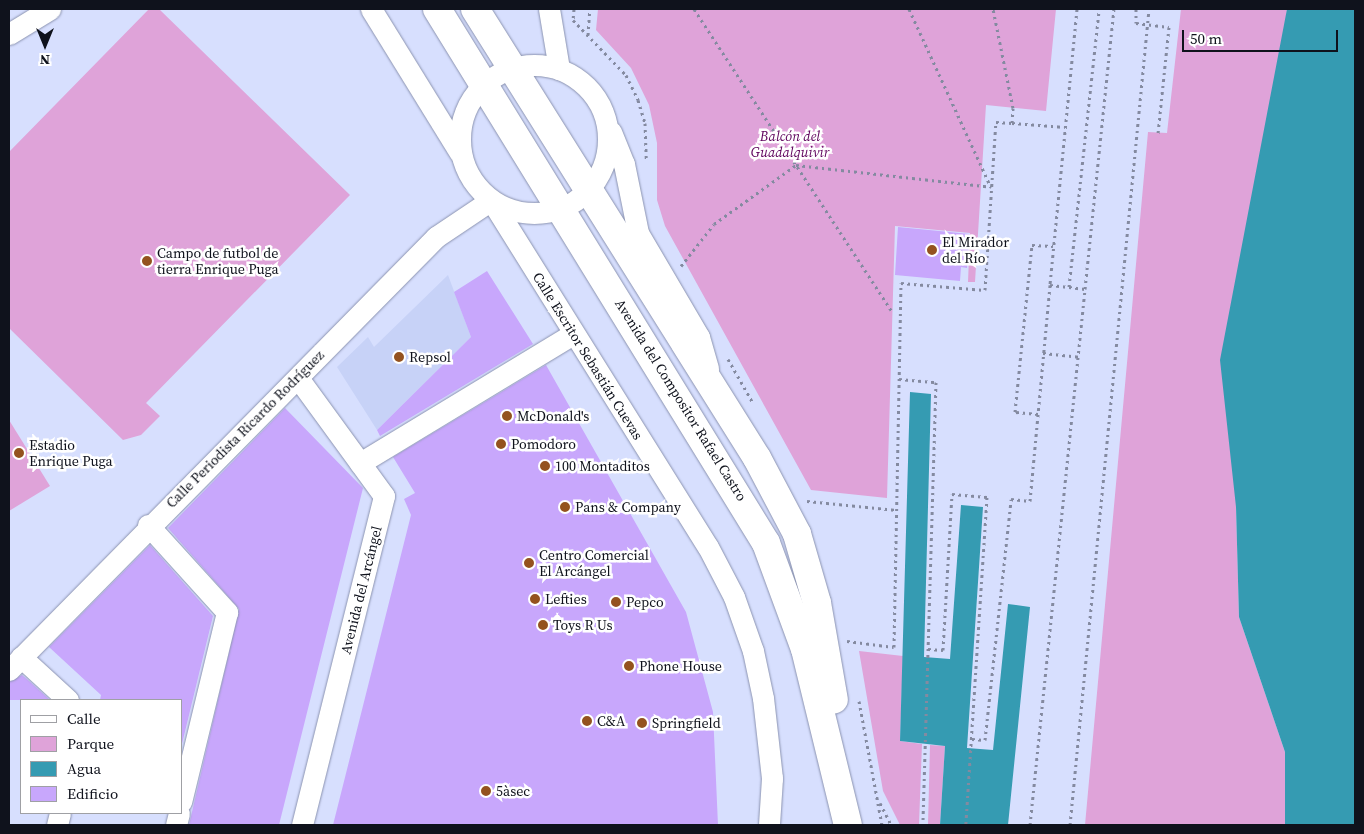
<!DOCTYPE html>
<html>
<head>
<meta charset="utf-8">
<style>
	body { margin:0 }
	#map { position:relative; width:1364px; height:834px; overflow:hidden; background:#d7dffe; font-family:"Source Serif 4",serif }
	div>[style] { position:absolute }
	.built>* { inset:0; background:#c7d2f7 }
	.green>* { inset:0; background:#dfa3d9 }
	.water>* { inset:0; background:#359bb2 }
	.building>* { inset:0; background:#c8a7fc }
	.path>* { height:3px; margin-top:-1.5px; transform-origin:0; background:repeating-linear-gradient(90deg,#848aa0 0 2.5px,transparent 0 6.5px) }
	.roads { filter:drop-shadow(0 0 1px #8b93b0) drop-shadow(0 0 1px #8b93b0) }
	.minor>* { height:21px; margin:-10.5px; padding:0 10.5px; transform-origin:10.5px; border-radius:10.5px; background:#fff }
	.minor>.ring { margin:-10.5px; padding:0; box-sizing:content-box; background:none; border:21px solid #fff; border-radius:50% }
	.major>* { height:28px; margin:-14px; padding:0 14px; transform-origin:14px; border-radius:14px; background:#fff }
	.dots>* { width:14px; height:14px; translate:-50% -50%; box-sizing:border-box; border:2px solid #fff; border-radius:50% }
	span { translate:-50% -50%; white-space:nowrap; text-align:center; line-height:1.15; -webkit-text-stroke:5px #fff; paint-order:stroke }
	.park-label { font-size:14px; color:#5f045d; font-style:italic }
	.poi-label { font-size:14px; color:#0f121c }
	.left { translate:0 -50%; text-align:left }
	.street-label { font-size:14px; color:#0f121c }
	.frame { position:absolute; inset:0; border:10px solid #0f121c; pointer-events:none }
	.legend { position:absolute; left:20px; top:699px; width:162px; height:115px; box-sizing:border-box; background:#fff; border:1px solid #9fa0a4; margin:0; padding:6px 9px; list-style:none; font-size:15px; color:#0f121c }
	.legend li { display:flex; align-items:center; gap:10px; height:25px }
	.legend b { width:25px; border:1px solid #9fa0a4 }
	.north { position:absolute; left:20px; top:20px; width:50px; height:50px; -webkit-text-stroke:4px #fff; paint-order:stroke; rotate:180deg; font-size:14px; font-weight:700; line-height:20px; text-align:center; color:#0f121c }
	.north::after { content:''; display:block; margin:auto; width:18px; height:22px; background:#0f121c; clip-path:polygon(50% 0,100% 100%,50% 72%,0 100%) }
	.scale { position:absolute; left:1182px; top:30px; width:156px; height:22px; box-sizing:border-box; border:2px solid #0f121c; border-top:0; padding-left:6px; font-size:15px; line-height:18px; white-space:nowrap; color:#0f121c; -webkit-text-stroke:4px #fff; paint-order:stroke }
</style>
</head>
<body>
<div id="map">
	<div class="built">
		<div style="clip-path:polygon(448px 275px,471px 337px,377px 430px,337px 367px,368px 337px,374px 347px)"></div>
	</div>
	<div class="green">
		<div style="clip-path:polygon(149px 9px,159px 9px,350px 195px,146px 403px,160px 416px,141px 435px,123px 440px,9px 328px,9px 152px)"></div>
		<div style="clip-path:polygon(598px 9px,1056px 9px,1046px 111px,986px 105px,975px 282px,968px 282px,970px 233px,895px 226px,887px 498px,811px 490px,665px 226px,657px 200px,657px 143px,649px 105px,631px 68px,596px 30px)"></div>
		<div style="clip-path:polygon(1181px 9px,1287px 9px,1236px 507px,1239px 617px,1285px 752px,1285px 825px,1085px 825px,1148px 132px,1167px 133px)"></div>
		<div style="clip-path:polygon(9px 420px,50px 486px,9px 511px)"></div>
		<div style="clip-path:polygon(859px 651px,903px 656px,900px 741px,922px 744px,919px 825px,900px 825px,883px 791px)"></div>
		<div style="clip-path:polygon(930px 745px,945px 746px,940px 825px,928px 825px)"></div>
	</div>
	<div class="water">
		<div style="clip-path:polygon(1287px 9px,1355px 9px,1355px 825px,1285px 825px,1285px 752px,1239px 617px,1236px 507px,1220px 360px)"></div>
		<div style="clip-path:polygon(910px 392px,931px 394px,924px 657px,950px 659px,961px 505px,983px 507px,967px 748px,993px 750px,1008px 604px,1030px 607px,1008px 825px,940px 825px,945px 746px,900px 741px)"></div>
	</div>
	<div class="building">
		<div style="clip-path:polygon(898px 227px,970px 234px,967px 268px,961px 267px,960px 281px,895px 275px)"></div>
		<div style="clip-path:polygon(487px 271px,533px 344px,380px 436px,377px 430px,471px 337px,454px 292px)"></div>
		<div style="clip-path:polygon(546px 365px,686px 612px,713px 712px,718px 825px,333px 825px,411px 515px,404px 499px,415px 493px,393px 457px)"></div>
		<div style="clip-path:polygon(285px 408px,363px 488px,279px 825px,189px 825px,239px 609px,168px 528px)"></div>
		<div style="clip-path:polygon(150px 545px,213px 616px,181px 748px,181px 700px,100px 700px,101px 695px,49px 647px)"></div>
		<div style="clip-path:polygon(22px 675px,28px 680px,50px 700px,9px 700px,9px 682px)"></div>
	</div>
	<div class="path">
		<div style="left:574px;top:9px;width:11px;rotate:95deg"></div>
		<div style="left:573px;top:20px;width:76px;rotate:46.1deg"></div>
		<div style="left:626px;top:75px;width:28px;rotate:64deg"></div>
		<div style="left:638px;top:100px;width:24px;rotate:73deg"></div>
		<div style="left:645px;top:123px;width:37px;rotate:88deg"></div>
		<div style="left:694px;top:9px;width:363px;rotate:56.8deg"></div>
		<div style="left:909px;top:9px;width:196px;rotate:65.3deg"></div>
		<div style="left:1077px;top:9px;width:277px;rotate:95.6deg"></div>
		<div style="left:1050px;top:285px;width:19px;rotate:6deg"></div>
		<div style="left:1069px;top:287px;width:280px;rotate:-83.8deg"></div>
		<div style="left:1136px;top:9px;width:14px;rotate:90deg"></div>
		<div style="left:1136px;top:23px;width:33px;rotate:7deg"></div>
		<div style="left:1169px;top:27px;width:107px;rotate:95.9deg"></div>
		<div style="left:588px;top:35px;width:26px;rotate:-86deg"></div>
		<div style="left:1012px;top:123px;width:53px;rotate:4.3deg"></div>
		<div style="left:681px;top:266px;width:53px;rotate:-51.8deg"></div>
		<div style="left:714px;top:224px;width:101px;rotate:-35.7deg"></div>
		<div style="left:796px;top:165px;width:196px;rotate:6.4deg"></div>
		<div style="left:1069px;top:287px;width:16px;rotate:7deg"></div>
		<div style="left:1085px;top:289px;width:281px;rotate:-84.1deg"></div>
		<div style="left:1043px;top:353px;width:36px;rotate:6deg"></div>
		<div style="left:728px;top:359px;width:51px;rotate:60.4deg"></div>
		<div style="left:899px;top:379px;width:37px;rotate:5deg"></div>
		<div style="left:936px;top:382px;width:443px;rotate:91.7deg"></div>
		<div style="left:1038px;top:414px;width:23px;rotate:-175deg"></div>
		<div style="left:1015px;top:412px;width:168px;rotate:-84.2deg"></div>
		<div style="left:1032px;top:245px;width:21px;rotate:3deg"></div>
		<div style="left:807px;top:501px;width:90px;rotate:5.7deg"></div>
		<div style="left:847px;top:641px;width:47px;rotate:7.3deg"></div>
		<div style="left:894px;top:647px;width:364px;rotate:-88.9deg"></div>
		<div style="left:901px;top:283px;width:84px;rotate:4.8deg"></div>
		<div style="left:985px;top:290px;width:168px;rotate:-86.3deg"></div>
		<div style="left:996px;top:122px;width:16px;rotate:4deg"></div>
		<div style="left:1012px;top:123px;width:15px;rotate:-86deg"></div>
		<div style="left:1013px;top:108px;width:101px;rotate:-101.4deg"></div>
		<div style="left:928px;top:649px;width:15px;rotate:4deg"></div>
		<div style="left:943px;top:650px;width:156px;rotate:-86.7deg"></div>
		<div style="left:952px;top:494px;width:35px;rotate:5deg"></div>
		<div style="left:987px;top:497px;width:329px;rotate:93.7deg"></div>
		<div style="left:859px;top:701px;width:126px;rotate:79.5deg"></div>
		<div style="left:972px;top:739px;width:13px;rotate:4deg"></div>
		<div style="left:985px;top:740px;width:242px;rotate:-83.8deg"></div>
		<div style="left:1011px;top:499px;width:19px;rotate:6deg"></div>
		<div style="left:1030px;top:501px;width:217px;rotate:-84.7deg"></div>
		<div style="left:880px;top:803px;width:25px;rotate:63deg"></div>
		<div style="left:1030px;top:825px;width:539px;rotate:-84.14deg"></div>
		<div style="left:1070px;top:825px;width:820px;rotate:-84.47deg"></div>
	</div>
	<div class="roads">
		<div class="minor">
			<div style="left:371px;top:9px;width:169px;rotate:58.3deg"></div>
			<div style="left:549px;top:9px;width:61px;rotate:80.5deg"></div>
			<div style="left:9px;top:34px;width:48px;rotate:-31.4deg"></div>
			<div class="ring" style="left:460px;top:65px;width:127px;height:127px"></div>
			<div style="left:611px;top:132px;width:35px;rotate:68deg"></div>
			<div style="left:624px;top:164px;width:70px;rotate:78.5deg"></div>
			<div style="left:638px;top:233px;width:121px;rotate:59.6deg"></div>
			<div style="left:699px;top:337px;width:33px;rotate:74deg"></div>
			<div style="left:491px;top:200px;width:409px;rotate:58deg"></div>
			<div style="left:708px;top:547px;width:56px;rotate:62.5deg"></div>
			<div style="left:734px;top:597px;width:57px;rotate:70.6deg"></div>
			<div style="left:753px;top:651px;width:48px;rotate:78deg"></div>
			<div style="left:763px;top:698px;width:81px;rotate:83.6deg"></div>
			<div style="left:772px;top:778px;width:47px;rotate:93.7deg"></div>
			<div style="left:298px;top:378px;width:146px;rotate:53.9deg"></div>
			<div style="left:384px;top:496px;width:339px;rotate:104deg"></div>
			<div style="left:360px;top:463px;width:249px;rotate:-31.2deg"></div>
			<div style="left:148px;top:525px;width:118px;rotate:47.8deg"></div>
			<div style="left:227px;top:612px;width:195px;rotate:103.6deg"></div>
			<div style="left:21px;top:657px;width:64px;rotate:42.5deg"></div>
			<div style="left:9px;top:670px;width:608px;rotate:-45.4deg"></div>
			<div style="left:436px;top:237px;width:66px;rotate:-33.9deg"></div>
			<div style="left:57px;top:825px;width:12px;rotate:-76deg"></div>
			<div style="left:176px;top:825px;width:12px;rotate:-76deg"></div>
		</div>
		<div class="major">
			<div style="left:437px;top:9px;width:627px;rotate:58.36deg"></div>
			<div style="left:766px;top:543px;width:113px;rotate:69.8deg"></div>
			<div style="left:805px;top:649px;width:181px;rotate:76.3deg"></div>
			<div style="left:475px;top:9px;width:530px;rotate:57.87deg"></div>
			<div style="left:757px;top:458px;width:86px;rotate:62.2deg"></div>
			<div style="left:797px;top:534px;width:72px;rotate:73.8deg"></div>
			<div style="left:817px;top:603px;width:98px;rotate:80.1deg"></div>
		</div>
	</div>
	<div class="dots">
		<div style="left:932px;top:250px;background:#94521f"></div>
		<div style="left:147px;top:261px;background:#94521f"></div>
		<div style="left:399px;top:357px;background:#94521f"></div>
		<div style="left:507px;top:416px;background:#94521f"></div>
		<div style="left:501px;top:444px;background:#94521f"></div>
		<div style="left:19px;top:453px;background:#94521f"></div>
		<div style="left:545px;top:466px;background:#94521f"></div>
		<div style="left:565px;top:507px;background:#94521f"></div>
		<div style="left:529px;top:563px;background:#94521f"></div>
		<div style="left:535px;top:599px;background:#94521f"></div>
		<div style="left:616px;top:602px;background:#94521f"></div>
		<div style="left:543px;top:625px;background:#94521f"></div>
		<div style="left:629px;top:666px;background:#94521f"></div>
		<div style="left:587px;top:721px;background:#94521f"></div>
		<div style="left:642px;top:723px;background:#94521f"></div>
		<div style="left:486px;top:791px;background:#94521f"></div>
	</div>
	<div class="park-label">
		<span style="left:790px;top:144px">Balcón del<br>Guadalquivir</span>
	</div>
	<div class="poi-label">
		<span class="left" style="left:942px;top:250px">El Mirador<br>del Río</span>
		<span class="left" style="left:157px;top:261px">Campo de futbol de<br>tierra Enrique Puga</span>
		<span class="left" style="left:409px;top:357px">Repsol</span>
		<span class="left" style="left:517px;top:416px">McDonald's</span>
		<span class="left" style="left:511px;top:444px">Pomodoro</span>
		<span class="left" style="left:29px;top:453px">Estadio<br>Enrique Puga</span>
		<span class="left" style="left:555px;top:466px">100 Montaditos</span>
		<span class="left" style="left:575px;top:507px">Pans &amp; Company</span>
		<span class="left" style="left:539px;top:563px">Centro Comercial<br>El Arcángel</span>
		<span class="left" style="left:545px;top:599px">Lefties</span>
		<span class="left" style="left:626px;top:602px">Pepco</span>
		<span class="left" style="left:553px;top:625px">Toys R Us</span>
		<span class="left" style="left:639px;top:666px">Phone House</span>
		<span class="left" style="left:597px;top:721px">C&amp;A</span>
		<span class="left" style="left:652px;top:723px">Springfield</span>
		<span class="left" style="left:496px;top:791px">5àsec</span>
	</div>
	<div class="street-label">
		<span style="left:588px;top:356px;rotate:58deg">Calle Escritor Sebastián Cuevas</span>
		<span style="left:681px;top:400px;rotate:58deg">Avenida del Compositor Rafael Castro</span>
		<span style="left:245px;top:429px;rotate:-45deg">Calle Periodista Ricardo Rodríguez</span>
		<span style="left:361px;top:590px;rotate:-76deg">Avenida del Arcángel</span>
	</div>
	<div class="frame"></div>
	<ul class="legend">
	<li><b style="height:6px;background:#fff"></b>Calle</li>
	<li><b style="height:14px;background:#dfa3d9"></b>Parque</li>
	<li><b style="height:14px;background:#359bb2"></b>Agua</li>
	<li><b style="height:14px;background:#c8a7fc"></b>Edificio</li>
	</ul>
	<div class="north">N</div>
	<div class="scale">50 m</div>
</div>
</body>
</html>
